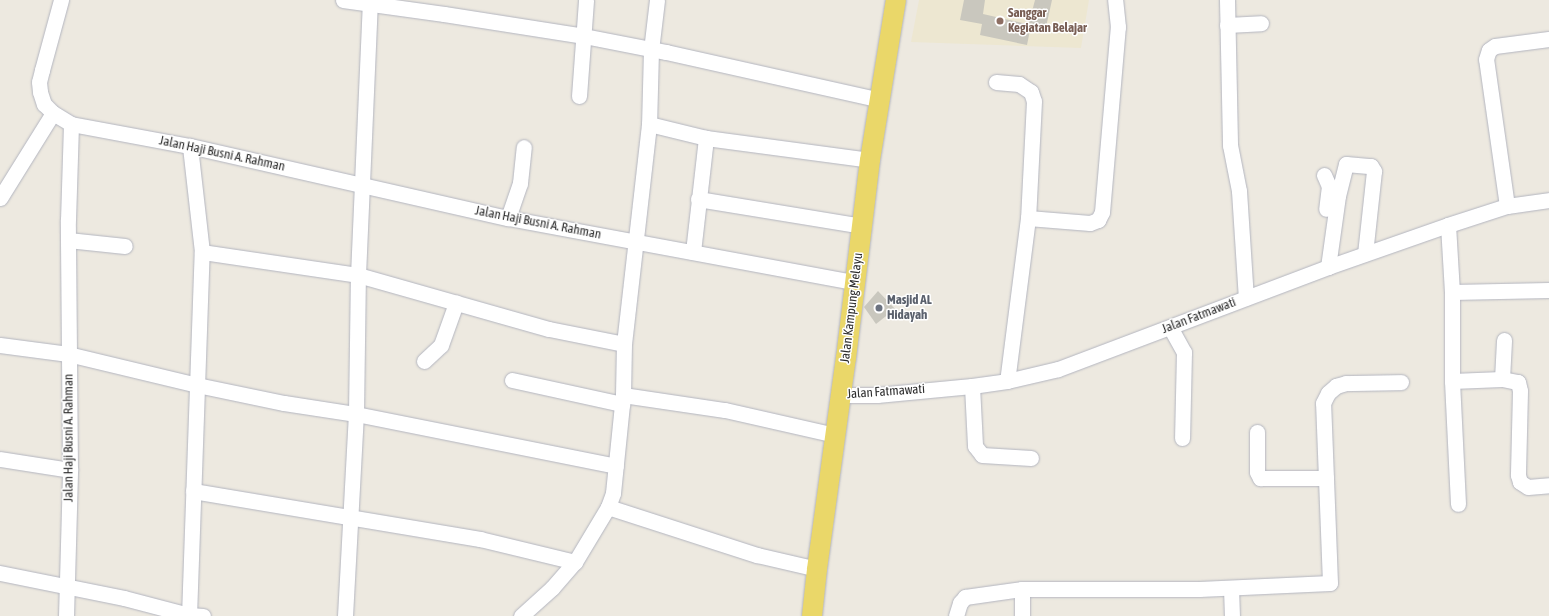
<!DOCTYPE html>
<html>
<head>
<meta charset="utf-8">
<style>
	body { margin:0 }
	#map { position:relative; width:1549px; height:616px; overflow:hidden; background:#ede9e0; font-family:"Asap Condensed",sans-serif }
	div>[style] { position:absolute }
	.education>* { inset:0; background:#ede7d1 }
	.building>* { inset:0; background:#c9c7be }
	.roads { filter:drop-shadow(0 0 1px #b3b5bf) drop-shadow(0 0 1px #b3b5bf) }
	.minor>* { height:15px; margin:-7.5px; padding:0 7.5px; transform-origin:7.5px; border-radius:7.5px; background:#fff }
	.major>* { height:20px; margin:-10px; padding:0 10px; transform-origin:10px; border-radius:10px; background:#ead769 }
	.dots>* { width:11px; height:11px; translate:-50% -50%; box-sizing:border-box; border:2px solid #fff; border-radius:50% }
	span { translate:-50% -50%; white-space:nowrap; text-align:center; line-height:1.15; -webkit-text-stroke:3px #fff; paint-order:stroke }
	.education-label { font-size:13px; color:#785e54; font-weight:700 }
	.left { translate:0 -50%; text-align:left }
	.street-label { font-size:13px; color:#2d2d2d }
	.worship-label { font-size:13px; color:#5b616d; font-weight:700 }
</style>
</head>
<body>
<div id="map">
	<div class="education">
		<div style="clip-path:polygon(919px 0,1089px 0,1081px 48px,911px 42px)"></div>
	</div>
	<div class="building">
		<div style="clip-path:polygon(964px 0,985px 0,983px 14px,1031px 25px,1027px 45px,980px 35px,982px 24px,960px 20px)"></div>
		<div style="clip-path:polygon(1035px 0,1052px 0,1046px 27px,1029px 23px)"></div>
		<div style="clip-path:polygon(878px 291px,895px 309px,876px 324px,864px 307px)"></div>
	</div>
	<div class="roads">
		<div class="minor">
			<div style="left:61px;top:0;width:73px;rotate:105.2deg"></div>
			<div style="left:42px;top:70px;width:12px;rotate:104deg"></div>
			<div style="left:39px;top:82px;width:10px;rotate:84deg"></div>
			<div style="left:40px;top:92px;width:13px;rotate:72deg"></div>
			<div style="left:44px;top:104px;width:13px;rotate:45deg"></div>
			<div style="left:53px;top:113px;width:21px;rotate:31deg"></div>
			<div style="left:71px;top:124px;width:121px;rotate:10.5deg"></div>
			<div style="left:190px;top:146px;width:326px;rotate:12.8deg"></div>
			<div style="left:508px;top:218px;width:353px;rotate:10.5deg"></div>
			<div style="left:343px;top:0;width:102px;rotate:7.9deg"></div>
			<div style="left:444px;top:14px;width:142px;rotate:8.9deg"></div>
			<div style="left:584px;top:36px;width:84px;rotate:11deg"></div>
			<div style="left:666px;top:52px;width:219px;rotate:12.6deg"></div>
			<div style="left:657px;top:0;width:50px;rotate:96.8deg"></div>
			<div style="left:651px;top:50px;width:74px;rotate:91.5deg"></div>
			<div style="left:649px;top:124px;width:59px;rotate:13.8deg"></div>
			<div style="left:1227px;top:0;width:145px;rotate:88.8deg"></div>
			<div style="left:1230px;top:145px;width:47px;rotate:78.9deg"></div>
			<div style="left:1239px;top:191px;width:107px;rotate:86.3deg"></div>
			<div style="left:1227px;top:25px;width:34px;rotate:-3deg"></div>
			<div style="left:996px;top:82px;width:23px;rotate:5deg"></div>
			<div style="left:1019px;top:84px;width:14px;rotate:34deg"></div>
			<div style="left:1031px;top:92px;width:9px;rotate:72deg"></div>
			<div style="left:1034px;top:101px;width:117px;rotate:92.9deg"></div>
			<div style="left:1028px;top:218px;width:164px;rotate:97.3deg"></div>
			<div style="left:579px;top:96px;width:96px;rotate:-85.8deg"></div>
			<div style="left:1324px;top:175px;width:12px;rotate:66deg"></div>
			<div style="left:1329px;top:186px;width:23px;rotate:97deg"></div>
			<div style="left:0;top:198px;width:100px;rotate:-58.1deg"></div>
			<div style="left:698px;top:199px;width:166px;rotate:9.3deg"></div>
			<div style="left:1507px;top:206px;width:148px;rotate:-98.1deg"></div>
			<div style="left:1486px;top:59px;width:9px;rotate:-72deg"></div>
			<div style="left:1489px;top:50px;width:7px;rotate:-34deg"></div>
			<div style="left:1495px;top:46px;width:54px;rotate:-7.4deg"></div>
			<div style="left:508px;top:218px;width:37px;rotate:-71deg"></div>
			<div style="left:520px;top:183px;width:36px;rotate:-84deg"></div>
			<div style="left:1028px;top:218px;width:62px;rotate:4.6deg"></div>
			<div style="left:1090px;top:223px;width:9px;rotate:-21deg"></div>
			<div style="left:1098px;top:220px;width:9px;rotate:-63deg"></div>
			<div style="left:1102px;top:212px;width:186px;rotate:-85.1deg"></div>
			<div style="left:1118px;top:27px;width:27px;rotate:-96deg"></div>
			<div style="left:1448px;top:225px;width:67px;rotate:86.6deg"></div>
			<div style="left:1452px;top:292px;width:89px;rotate:90deg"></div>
			<div style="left:1452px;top:381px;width:50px;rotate:-2.3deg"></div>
			<div style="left:1502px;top:379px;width:16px;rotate:11deg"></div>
			<div style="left:1518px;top:382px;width:9px;rotate:77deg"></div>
			<div style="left:1520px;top:391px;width:84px;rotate:91.4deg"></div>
			<div style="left:1518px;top:475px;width:7px;rotate:74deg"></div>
			<div style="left:1520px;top:482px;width:9px;rotate:32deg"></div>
			<div style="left:1528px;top:487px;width:21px;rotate:-5deg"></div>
			<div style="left:68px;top:240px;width:57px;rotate:6deg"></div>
			<div style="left:202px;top:252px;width:158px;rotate:8.4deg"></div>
			<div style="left:358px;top:275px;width:198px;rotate:15.8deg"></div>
			<div style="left:549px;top:329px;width:76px;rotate:11.3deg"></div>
			<div style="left:693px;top:252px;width:115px;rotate:-83.5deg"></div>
			<div style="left:706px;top:138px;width:165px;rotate:7.6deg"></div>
			<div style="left:1328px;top:267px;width:72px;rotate:-82deg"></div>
			<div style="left:1338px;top:196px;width:33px;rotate:-76deg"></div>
			<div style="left:1346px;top:164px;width:25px;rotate:5deg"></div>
			<div style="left:1371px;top:166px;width:6px;rotate:59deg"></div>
			<div style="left:1374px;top:171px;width:83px;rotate:96.2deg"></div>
			<div style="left:1452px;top:292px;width:97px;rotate:-1.2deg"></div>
			<div style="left:1170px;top:327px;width:29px;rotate:61deg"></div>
			<div style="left:1184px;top:352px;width:86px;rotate:91.3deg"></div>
			<div style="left:0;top:345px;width:69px;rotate:7.5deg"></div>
			<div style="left:68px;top:354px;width:133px;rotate:13.5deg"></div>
			<div style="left:197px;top:385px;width:89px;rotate:11.7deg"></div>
			<div style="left:284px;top:403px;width:73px;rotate:8.7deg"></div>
			<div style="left:356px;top:414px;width:265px;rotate:11.3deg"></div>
			<div style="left:424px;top:361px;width:23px;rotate:-43deg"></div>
			<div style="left:441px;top:345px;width:45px;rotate:-70.3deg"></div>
			<div style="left:1502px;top:379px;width:39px;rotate:-87deg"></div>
			<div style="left:512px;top:380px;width:113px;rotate:12.3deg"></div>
			<div style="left:1452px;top:381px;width:123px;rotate:87.2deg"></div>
			<div style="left:972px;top:386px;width:60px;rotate:87.1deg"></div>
			<div style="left:975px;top:446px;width:11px;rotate:52deg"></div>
			<div style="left:982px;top:455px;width:49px;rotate:3.5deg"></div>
			<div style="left:623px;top:395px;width:103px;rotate:8.4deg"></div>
			<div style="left:725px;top:410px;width:113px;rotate:12.8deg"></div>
			<div style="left:840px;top:395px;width:37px"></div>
			<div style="left:877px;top:395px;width:95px;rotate:-5.4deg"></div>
			<div style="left:972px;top:386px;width:35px;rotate:-8deg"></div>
			<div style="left:1007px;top:381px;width:52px;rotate:-13.2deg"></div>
			<div style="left:1058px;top:369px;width:289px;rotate:-20.7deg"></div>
			<div style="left:1328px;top:267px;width:127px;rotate:-19.3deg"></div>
			<div style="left:1448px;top:225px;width:62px;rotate:-17.9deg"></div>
			<div style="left:1507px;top:206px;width:42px;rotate:-8.1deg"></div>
			<div style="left:1257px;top:432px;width:40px;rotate:90deg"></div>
			<div style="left:1257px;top:472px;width:7px;rotate:63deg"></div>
			<div style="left:1260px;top:478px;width:66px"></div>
			<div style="left:0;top:459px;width:71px;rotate:8.9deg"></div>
			<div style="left:193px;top:491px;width:291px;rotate:9.5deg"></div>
			<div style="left:480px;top:539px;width:98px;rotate:13.6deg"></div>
			<div style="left:608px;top:507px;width:157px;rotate:17.9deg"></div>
			<div style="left:757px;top:555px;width:62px;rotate:13.1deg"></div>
			<div style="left:0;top:573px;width:126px;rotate:11.4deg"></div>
			<div style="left:124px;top:598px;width:67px;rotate:14.7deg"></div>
			<div style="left:189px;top:615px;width:14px;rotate:4deg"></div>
			<div style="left:1231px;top:588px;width:28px;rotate:88deg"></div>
			<div style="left:1022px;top:589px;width:27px;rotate:90deg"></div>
			<div style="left:66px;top:616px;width:146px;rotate:-88.4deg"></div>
			<div style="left:70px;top:470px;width:250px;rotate:-90.5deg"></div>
			<div style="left:68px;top:220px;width:96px;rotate:-88.2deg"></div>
			<div style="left:189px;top:616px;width:364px;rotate:-88deg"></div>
			<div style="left:202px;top:252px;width:107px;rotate:-96.5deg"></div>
			<div style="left:345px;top:616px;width:202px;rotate:-86.9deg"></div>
			<div style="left:356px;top:414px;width:139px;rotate:-89.2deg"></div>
			<div style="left:358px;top:275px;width:275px;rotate:-87.5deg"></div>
			<div style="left:521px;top:616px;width:42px;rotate:-42.1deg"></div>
			<div style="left:552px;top:588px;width:35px;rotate:-49deg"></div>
			<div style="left:575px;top:562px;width:64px;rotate:-59deg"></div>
			<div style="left:608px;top:507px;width:15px;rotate:-70deg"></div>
			<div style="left:613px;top:493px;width:99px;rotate:-84.2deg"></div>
			<div style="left:623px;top:395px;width:51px;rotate:-88.9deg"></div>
			<div style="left:624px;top:344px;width:221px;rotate:-83.5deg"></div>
			<div style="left:956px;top:616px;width:14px;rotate:-73deg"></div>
			<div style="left:960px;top:603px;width:8px;rotate:-50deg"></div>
			<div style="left:965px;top:597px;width:58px;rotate:-8deg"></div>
			<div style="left:1022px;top:589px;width:177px"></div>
			<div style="left:1199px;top:589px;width:131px;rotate:-2.6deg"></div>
			<div style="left:1330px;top:583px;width:180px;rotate:-92.2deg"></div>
			<div style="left:1323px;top:403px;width:11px;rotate:-63deg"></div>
			<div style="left:1328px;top:393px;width:11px;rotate:-41deg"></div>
			<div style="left:1336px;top:386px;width:10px;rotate:-17deg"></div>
			<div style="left:1346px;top:383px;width:55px;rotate:-1deg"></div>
		</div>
		<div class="major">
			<div style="left:812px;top:616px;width:47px;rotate:-83.9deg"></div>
			<div style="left:817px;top:569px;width:213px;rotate:-82.2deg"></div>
			<div style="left:846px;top:358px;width:199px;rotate:-83.1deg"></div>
			<div style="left:870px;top:160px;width:162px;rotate:-80.8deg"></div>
		</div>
	</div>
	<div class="dots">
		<div style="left:1000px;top:21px;background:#8d6e63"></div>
		<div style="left:879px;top:308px;background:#6b7280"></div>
	</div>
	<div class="education-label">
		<span class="left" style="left:1008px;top:21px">Sanggar<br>Kegiatan Belajar</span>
	</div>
	<div class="street-label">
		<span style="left:222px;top:154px;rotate:12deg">Jalan Haji Busni A. Rahman</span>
		<span style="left:538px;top:223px;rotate:11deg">Jalan Haji Busni A. Rahman</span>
		<span style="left:852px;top:308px;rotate:-83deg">Jalan Kampung Melayu</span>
		<span style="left:1199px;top:316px;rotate:-21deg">Jalan Fatmawati</span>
		<span style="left:886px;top:392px;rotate:-4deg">Jalan Fatmawati</span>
		<span style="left:69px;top:438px;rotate:-90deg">Jalan Haji Busni A. Rahman</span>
	</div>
	<div class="worship-label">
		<span class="left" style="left:887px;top:308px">Masjid AL<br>Hidayah</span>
	</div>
</div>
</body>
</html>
